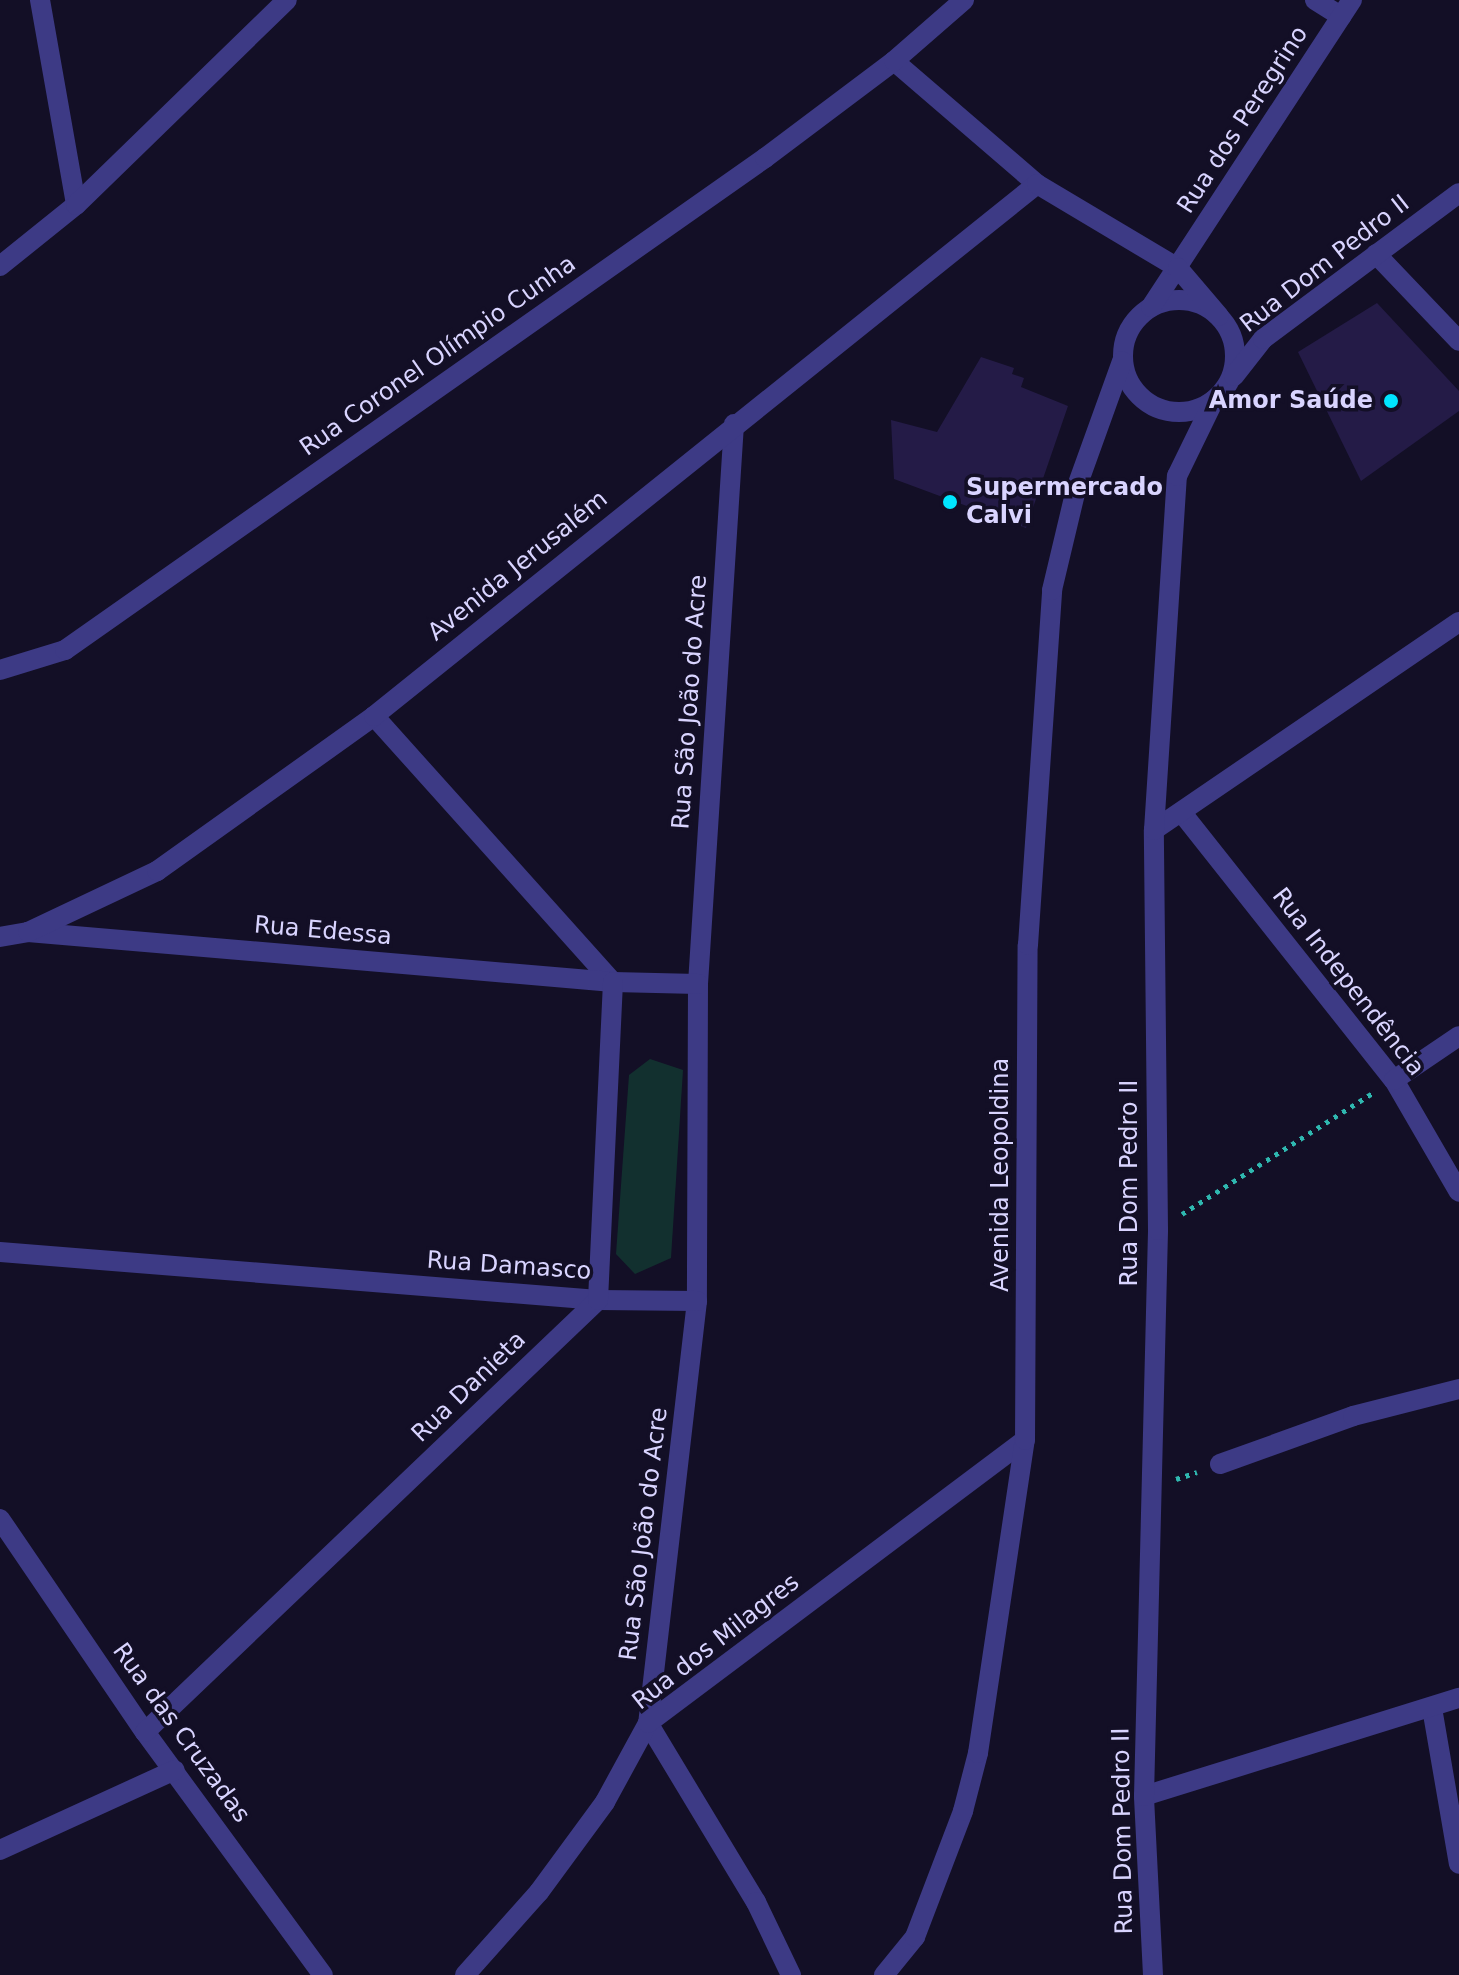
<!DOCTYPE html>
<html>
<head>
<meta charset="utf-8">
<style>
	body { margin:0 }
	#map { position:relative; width:1459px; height:1975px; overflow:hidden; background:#130f26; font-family:"DejaVu Sans",sans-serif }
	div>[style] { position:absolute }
	.green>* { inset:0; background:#12302f }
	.building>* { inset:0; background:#241b47 }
	.path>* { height:5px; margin-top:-2.5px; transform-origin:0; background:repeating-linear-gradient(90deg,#2fb8b0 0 4px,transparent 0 10px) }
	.minor>* { height:20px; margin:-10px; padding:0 10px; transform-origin:10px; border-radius:10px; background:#3d3a85 }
	.tertiary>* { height:20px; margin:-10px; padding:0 10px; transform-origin:10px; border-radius:10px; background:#3d3a85 }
	.tertiary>.ring { margin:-10px; padding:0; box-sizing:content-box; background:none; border:20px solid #3d3a85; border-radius:50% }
	.dots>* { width:22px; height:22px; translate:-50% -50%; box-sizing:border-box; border:4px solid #130f26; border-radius:50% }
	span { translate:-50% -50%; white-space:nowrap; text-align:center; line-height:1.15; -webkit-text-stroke:7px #130f26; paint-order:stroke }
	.street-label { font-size:24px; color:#d9d4ff }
	.poi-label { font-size:24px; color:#d9d4ff; font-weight:700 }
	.right { translate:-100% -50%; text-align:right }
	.left { translate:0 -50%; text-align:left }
</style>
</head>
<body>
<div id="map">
	<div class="green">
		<div style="clip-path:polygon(650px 1059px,683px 1070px,671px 1258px,635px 1274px,616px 1254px,629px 1075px)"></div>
	</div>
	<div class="building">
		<div style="clip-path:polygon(1377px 303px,1459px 391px,1459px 411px,1361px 481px,1298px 352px)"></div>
		<div style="clip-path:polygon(981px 357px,1014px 368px,1012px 374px,1024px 378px,1021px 387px,1068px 406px,1026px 528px,894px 479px,891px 420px,937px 432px)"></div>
	</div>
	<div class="path">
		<div style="left:1182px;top:1214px;width:226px;rotate:-32.4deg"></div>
		<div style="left:1176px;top:1479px;width:22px;rotate:-18deg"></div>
	</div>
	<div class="minor">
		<div style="left:40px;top:0;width:208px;rotate:80deg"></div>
		<div style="left:1315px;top:0;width:31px;rotate:32deg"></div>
		<div style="left:894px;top:61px;width:189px;rotate:40.7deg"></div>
		<div style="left:1376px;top:254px;width:120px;rotate:46.3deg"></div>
		<div style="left:0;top:266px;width:97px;rotate:-38.8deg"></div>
		<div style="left:76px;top:205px;width:294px;rotate:-44.2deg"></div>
		<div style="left:734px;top:424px;width:561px;rotate:93.68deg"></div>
		<div style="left:698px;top:984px;width:317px;rotate:90.2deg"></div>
		<div style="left:697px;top:1301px;width:425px;rotate:96.6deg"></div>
		<div style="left:648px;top:1723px;width:209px;rotate:58.9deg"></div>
		<div style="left:756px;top:1902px;width:81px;rotate:64.4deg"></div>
		<div style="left:0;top:670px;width:68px;rotate:-17.1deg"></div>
		<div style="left:65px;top:650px;width:856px;rotate:-35.1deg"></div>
		<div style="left:765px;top:158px;width:161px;rotate:-36.9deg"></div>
		<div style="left:894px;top:61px;width:93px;rotate:-41.1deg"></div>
		<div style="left:374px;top:716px;width:358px;rotate:48.1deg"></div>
		<div style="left:1182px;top:813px;width:341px;rotate:51.6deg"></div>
		<div style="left:1394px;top:1080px;width:129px;rotate:59.9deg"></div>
		<div style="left:1154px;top:830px;width:369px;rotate:-34.3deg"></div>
		<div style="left:28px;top:932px;width:587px;rotate:4.89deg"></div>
		<div style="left:613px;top:982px;width:85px;rotate:1.3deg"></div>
		<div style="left:1394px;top:1080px;width:78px;rotate:-34.1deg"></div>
		<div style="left:0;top:1252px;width:600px;rotate:4.59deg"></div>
		<div style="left:598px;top:1300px;width:99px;rotate:0.6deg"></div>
		<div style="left:1220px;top:1464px;width:141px;rotate:-19.8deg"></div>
		<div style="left:1353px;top:1416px;width:109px;rotate:-14.3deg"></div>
		<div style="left:0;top:1519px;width:258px;rotate:55.8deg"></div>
		<div style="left:145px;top:1732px;width:301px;rotate:53.8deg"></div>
		<div style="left:1432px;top:1708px;width:158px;rotate:80.2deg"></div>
		<div style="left:145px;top:1732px;width:626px;rotate:-43.64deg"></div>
		<div style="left:598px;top:1300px;width:318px;rotate:-87.3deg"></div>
		<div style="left:1144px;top:1796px;width:330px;rotate:-17.3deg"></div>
		<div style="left:0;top:1850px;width:192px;rotate:-24.6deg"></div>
		<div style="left:465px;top:1975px;width:111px;rotate:-48.3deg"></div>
		<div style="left:539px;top:1892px;width:112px;rotate:-53.7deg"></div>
		<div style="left:605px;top:1802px;width:90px;rotate:-61.4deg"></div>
		<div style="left:648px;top:1723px;width:471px;rotate:-36.9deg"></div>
	</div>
	<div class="tertiary">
		<div class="ring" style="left:1123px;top:300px;width:92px;height:92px"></div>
		<div style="left:1151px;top:307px;width:367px;rotate:-56.8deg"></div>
		<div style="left:1234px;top:376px;width:47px;rotate:-51.9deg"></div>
		<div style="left:1263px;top:339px;width:244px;rotate:-36.7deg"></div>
		<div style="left:0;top:937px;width:28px;rotate:-10deg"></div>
		<div style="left:28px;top:932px;width:143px;rotate:-25.3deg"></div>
		<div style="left:157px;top:871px;width:267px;rotate:-35.5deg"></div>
		<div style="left:374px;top:716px;width:850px;rotate:-38.74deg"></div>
		<div style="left:1037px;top:184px;width:164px;rotate:30.8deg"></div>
		<div style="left:1178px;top:268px;width:63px;rotate:49.5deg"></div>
		<div style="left:884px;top:1975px;width:49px;rotate:-50.8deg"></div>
		<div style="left:915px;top:1937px;width:135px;rotate:-69.1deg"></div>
		<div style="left:963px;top:1811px;width:60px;rotate:-75.5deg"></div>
		<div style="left:978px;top:1753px;width:317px;rotate:-81.5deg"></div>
		<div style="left:1025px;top:1440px;width:495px;rotate:-89.7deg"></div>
		<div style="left:1028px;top:945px;width:356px;rotate:-86.1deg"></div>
		<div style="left:1052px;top:590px;width:104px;rotate:-76.6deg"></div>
		<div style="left:1076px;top:489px;width:136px;rotate:-70.2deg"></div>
		<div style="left:1153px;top:1975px;width:179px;rotate:-92.9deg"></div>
		<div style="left:1144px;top:1796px;width:566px;rotate:-88.58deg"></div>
		<div style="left:1158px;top:1230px;width:400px;rotate:-90.6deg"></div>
		<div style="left:1154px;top:830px;width:355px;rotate:-86.3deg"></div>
		<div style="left:1177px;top:476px;width:85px;rotate:-64deg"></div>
	</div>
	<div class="dots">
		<div style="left:1391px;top:401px;background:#00e5ff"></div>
		<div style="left:950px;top:502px;background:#00e5ff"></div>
	</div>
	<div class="street-label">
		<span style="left:1243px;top:120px;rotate:-57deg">Rua dos Peregrino</span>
		<span style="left:1325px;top:264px;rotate:-38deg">Rua Dom Pedro II</span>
		<span style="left:438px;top:356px;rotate:-35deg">Rua Coronel Olímpio Cunha</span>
		<span style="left:518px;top:566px;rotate:-39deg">Avenida Jerusalém</span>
		<span style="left:690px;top:702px;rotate:-86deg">Rua São João do Acre</span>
		<span style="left:323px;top:931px;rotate:5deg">Rua Edessa</span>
		<span style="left:1348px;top:982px;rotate:52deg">Rua Independência</span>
		<span style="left:1001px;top:1175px;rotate:-90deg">Avenida Leopoldina</span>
		<span style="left:1130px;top:1183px;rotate:-90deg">Rua Dom Pedro II</span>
		<span style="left:509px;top:1266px;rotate:4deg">Rua Damasco</span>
		<span style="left:469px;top:1387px;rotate:-44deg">Rua Danieta</span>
		<span style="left:644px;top:1534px;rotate:-83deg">Rua São João do Acre</span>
		<span style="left:716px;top:1642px;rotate:-38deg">Rua dos Milagres</span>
		<span style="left:181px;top:1733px;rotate:54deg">Rua das Cruzadas</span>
		<span style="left:1123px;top:1831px;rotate:-91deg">Rua Dom Pedro II</span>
	</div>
	<div class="poi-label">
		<span class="right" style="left:1373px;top:401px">Amor Saúde</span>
		<span class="left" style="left:966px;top:502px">Supermercado<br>Calvi</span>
	</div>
</div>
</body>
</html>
